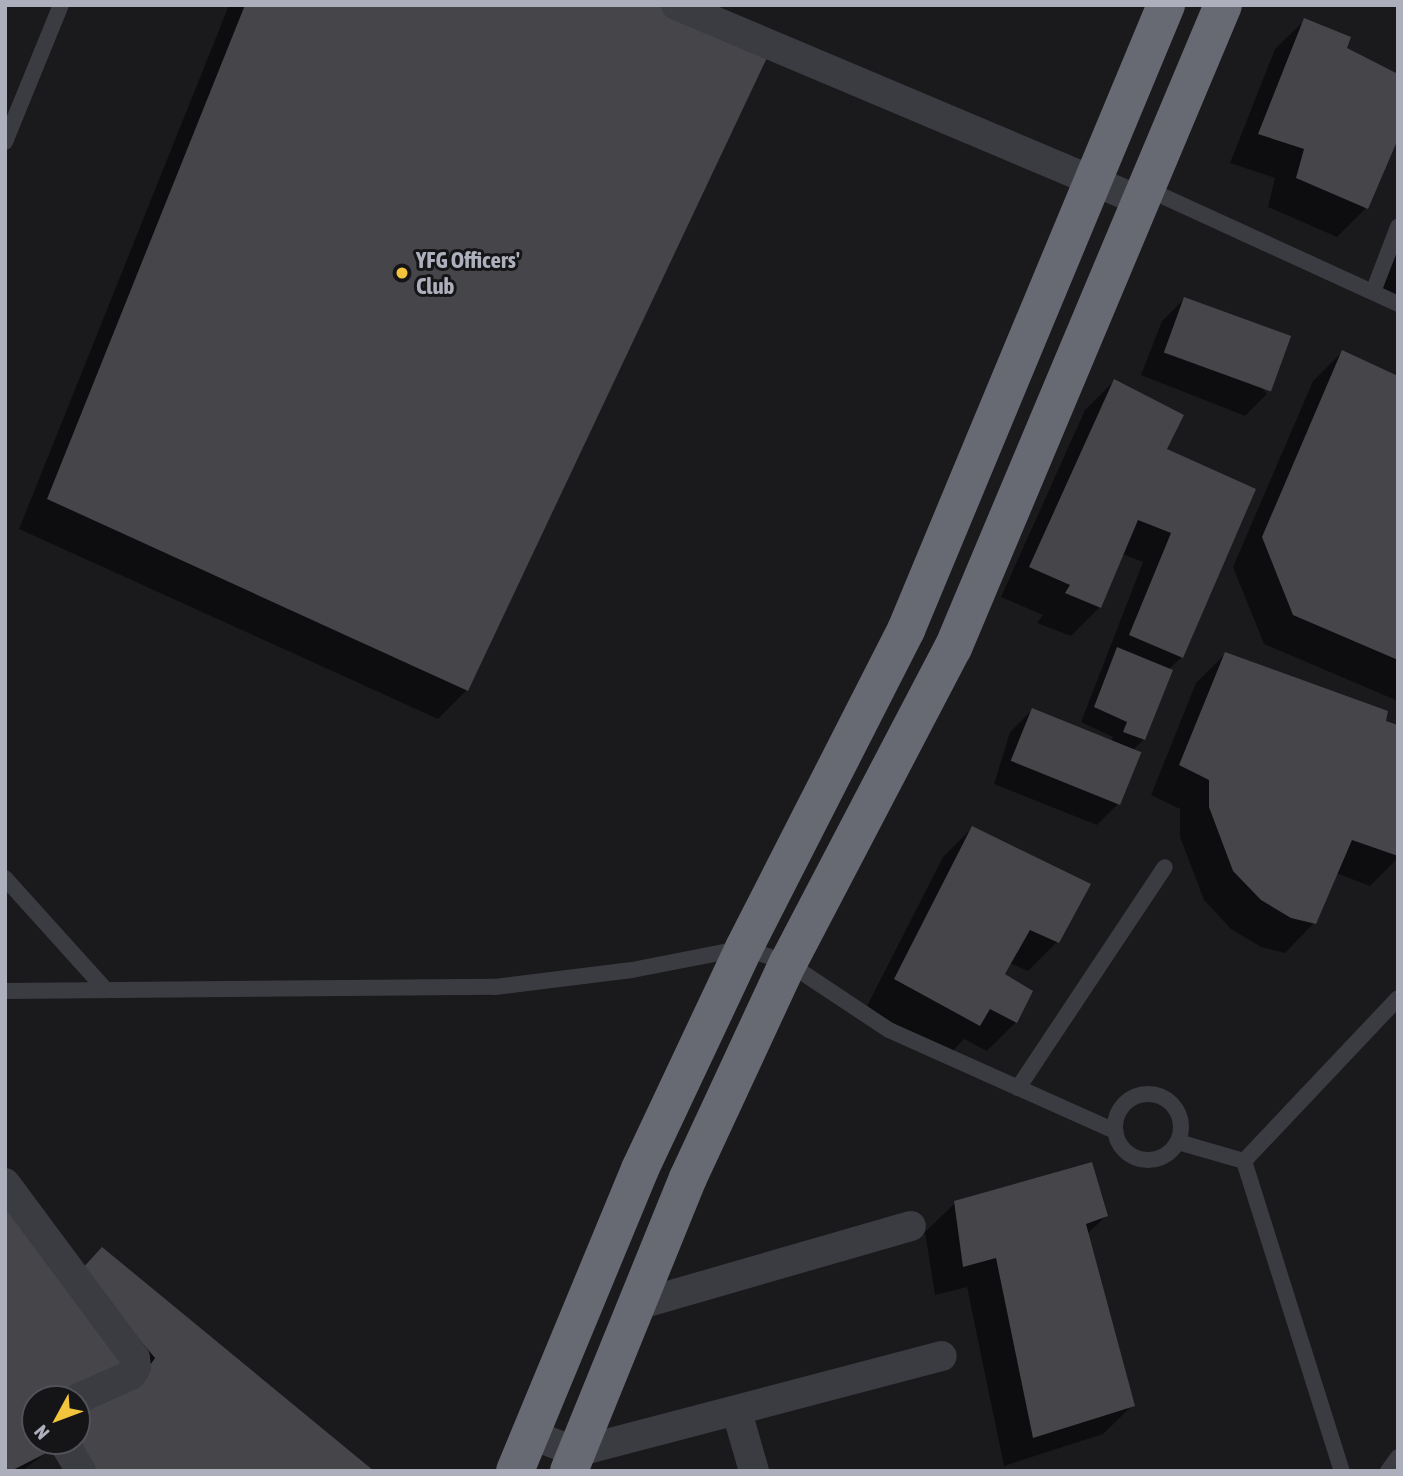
<!DOCTYPE html>
<html>
<head>
<meta charset="utf-8">
<style>
	body { margin:0 }
	#map { position:relative; width:1403px; height:1476px; overflow:hidden; background:#1a1a1d; font-family:"Asap Condensed",sans-serif }
	div>[style] { position:absolute }
	.shadow>* { inset:0; background:#0007 }
	.building>* { inset:0; background:#45454a; transform-origin:0 0 }
	.lane>* { height:16px; margin:-8px; padding:0 8px; transform-origin:8px; border-radius:8px; background:#3b3c42 }
	.lane>.ring { margin:-8px; padding:0; box-sizing:content-box; background:none; border:16px solid #3b3c42; border-radius:50% }
	.street>* { height:30px; margin:-15px; padding:0 15px; transform-origin:15px; border-radius:15px; background:#3b3c42 }
	.highway>* { height:38px; margin:-19px; padding:0 19px; transform-origin:19px; border-radius:19px; background:#676973 }
	.dots>* { width:19px; height:19px; translate:-50% -50%; box-sizing:border-box; border:4px solid #151518; border-radius:50% }
	span { translate:-50% -50%; white-space:nowrap; text-align:center; line-height:1.15; -webkit-text-stroke:6px #151518; paint-order:stroke }
	.poi-label { font-size:23px; color:#adb0bc; font-weight:700 }
	.left { translate:0 -50%; text-align:left }
	.frame { position:absolute; inset:0; border:7px solid #adb0bc; pointer-events:none }
	.north { position:absolute; left:21px; top:1385px; width:70px; height:70px; box-sizing:border-box; background:#151518; border:2px solid #52535a; border-radius:50%; rotate:229deg; font-size:19px; font-weight:700; line-height:28px; text-align:center; color:#adb0bc }
	.north::after { content:''; display:block; margin:auto; width:24px; height:32px; background:#f2c53d; clip-path:polygon(50% 0,100% 100%,50% 72%,0 100%) }
</style>
</head>
<body>
<div id="map">
	<div class="shadow">
		<div style="clip-path:polygon(229px 5px,660px 5px,467px 690px,438px 719px,19px 529px)"></div>
		<div style="clip-path:polygon(1305px 20px,1366px 208px,1337px 237px,1268px 207px,1275px 178px,1230px 163px,1275px 49px)"></div>
		<div style="clip-path:polygon(1398px 222px,1398px 306px,1367px 299px)"></div>
		<div style="clip-path:polygon(1184px 299px,1267px 394px,1245px 416px,1141px 375px,1162px 321px)"></div>
		<div style="clip-path:polygon(1342px 352px,1398px 536px,1398px 701px,1264px 644px,1233px 567px,1313px 381px)"></div>
		<div style="clip-path:polygon(1114px 381px,1164px 450px,1182px 657px,1168px 670px,1144px 739px,1132px 751px,1119px 803px,1097px 825px,994px 784px,1010px 732px,1032px 710px,1111px 742px,1113px 737px,1081px 722px,1143px 562px,1122px 554px,1100px 607px,1071px 636px,1037px 623px,1043px 615px,1001px 597px,1085px 410px)"></div>
		<div style="clip-path:polygon(1225px 654px,1398px 727px,1398px 858px,1370px 886px,1336px 873px,1314px 923px,1285px 953px,1261px 947px,1231px 929px,1204px 900px,1180px 837px,1180px 809px,1151px 795px,1196px 683px)"></div>
		<div style="clip-path:polygon(972px 828px,1058px 941px,1028px 971px,1010px 963px,1003px 975px,1016px 1022px,987px 1051px,964px 1039px,949px 1055px,866px 1008px,943px 857px)"></div>
		<div style="clip-path:polygon(955px 1203px,1106px 1216px,1087px 1234px,1133px 1405px,1103px 1434px,1004px 1466px,967px 1287px,935px 1295px,925px 1232px)"></div>
		<div style="clip-path:polygon(66px 1288px,371px 1471px,77px 1441px,77px 1425px,98px 1404px,67px 1399px,35px 1399px,35px 1441px,52px 1448px,22px 1471px,5px 1471px)"></div>
	</div>
	<div class="building">
		<div style="clip-path:polygon(245px 5px,665px 5px,772px 47px,468px 691px,47px 499px)"></div>
		<div style="clip-path:polygon(1304px 18px,1351px 37px,1347px 48px,1398px 74px,1398px 139px,1368px 209px,1296px 178px,1304px 149px,1258px 134px)"></div>
		<div style="left:1184px;top:297px;width:114px;height:59px;rotate:20deg"></div>
		<div style="clip-path:polygon(1342px 350px,1398px 376px,1398px 660px,1293px 615px,1262px 537px)"></div>
		<div style="clip-path:polygon(1114px 379px,1184px 415px,1167px 449px,1256px 489px,1183px 658px,1129px 635px,1171px 533px,1138px 520px,1101px 608px,1065px 593px,1070px 585px,1029px 567px)"></div>
		<div style="clip-path:polygon(1117px 647px,1173px 670px,1145px 740px,1123px 732px,1127px 722px,1094px 707px)"></div>
		<div style="clip-path:polygon(1225px 652px,1388px 711px,1386px 721px,1398px 725px,1398px 856px,1352px 840px,1316px 924px,1291px 918px,1261px 900px,1233px 871px,1209px 807px,1209px 780px,1179px 765px)"></div>
		<div style="left:1032px;top:708px;width:118px;height:57px;rotate:22deg"></div>
		<div style="clip-path:polygon(972px 826px,1091px 884px,1059px 943px,1030px 930px,1005px 974px,1033px 991px,1017px 1023px,990px 1009px,980px 1026px,894px 979px)"></div>
		<div style="clip-path:polygon(1092px 1162px,1108px 1216px,1086px 1224px,1135px 1406px,1033px 1438px,996px 1258px,963px 1267px,954px 1201px)"></div>
		<div style="clip-path:polygon(5px 1202px,119px 1353px,122px 1367px,57px 1399px,35px 1399px,35px 1441px,51px 1441px,54px 1449px,11px 1471px,5px 1471px)"></div>
		<div style="clip-path:polygon(102px 1247px,374px 1471px,96px 1471px,77px 1440px,77px 1424px,97px 1402px,140px 1380px,155px 1358px,81px 1270px)"></div>
	</div>
	<div class="lane">
		<div style="left:5px;top:142px;width:148px;rotate:-67.8deg"></div>
		<div style="left:1145px;top:188px;width:278px;rotate:24.6deg"></div>
		<div style="left:1373px;top:292px;width:70px;rotate:-69deg"></div>
		<div style="left:5px;top:878px;width:151px;rotate:48deg"></div>
		<div style="left:5px;top:991px;width:490px;rotate:-0.5deg"></div>
		<div style="left:495px;top:987px;width:138px;rotate:-7.1deg"></div>
		<div style="left:632px;top:970px;width:114px;rotate:-11.1deg"></div>
		<div style="left:744px;top:948px;width:46px;rotate:18.8deg"></div>
		<div style="left:788px;top:963px;width:121px;rotate:33.6deg"></div>
		<div style="left:889px;top:1030px;width:248px;rotate:24.1deg"></div>
		<div style="left:1018px;top:1088px;width:265px;rotate:-56.4deg"></div>
		<div class="ring" style="left:1115px;top:1094px;width:50px;height:50px"></div>
		<div style="left:1178px;top:1142px;width:69px;rotate:16.1deg"></div>
		<div style="left:1244px;top:1161px;width:325px;rotate:72.5deg"></div>
		<div style="left:1244px;top:1161px;width:224px;rotate:-46.6deg"></div>
		<div style="left:1388px;top:1471px;width:17px;rotate:-54deg"></div>
	</div>
	<div class="street">
		<div style="left:676px;top:5px;width:501px;rotate:22.88deg"></div>
		<div style="left:5px;top:1183px;width:218px;rotate:53.4deg"></div>
		<div style="left:135px;top:1358px;width:9px;rotate:84deg"></div>
		<div style="left:136px;top:1367px;width:9px;rotate:122deg"></div>
		<div style="left:131px;top:1375px;width:59px;rotate:156deg"></div>
		<div style="left:637px;top:1305px;width:285px;rotate:-16.1deg"></div>
		<div style="left:737px;top:1412px;width:61px;rotate:73.9deg"></div>
		<div style="left:530px;top:1434px;width:49px;rotate:21.4deg"></div>
		<div style="left:576px;top:1452px;width:378px;rotate:-14.7deg"></div>
		<div style="left:63px;top:1441px;width:35px;rotate:59deg"></div>
	</div>
	<div class="highway">
		<div style="left:515px;top:1471px;width:327px;rotate:-67.5deg"></div>
		<div style="left:640px;top:1169px;width:244px;rotate:-64.8deg"></div>
		<div style="left:744px;top:948px;width:357px;rotate:-63deg"></div>
		<div style="left:906px;top:630px;width:677px;rotate:-67.41deg"></div>
		<div style="left:569px;top:1471px;width:316px;rotate:-67.9deg"></div>
		<div style="left:688px;top:1178px;width:237px;rotate:-65.1deg"></div>
		<div style="left:788px;top:963px;width:356px;rotate:-62.4deg"></div>
		<div style="left:953px;top:648px;width:697px;rotate:-67.22deg"></div>
	</div>
	<div class="dots">
		<div style="left:402px;top:273px;background:#f2c53d"></div>
	</div>
	<div class="poi-label">
		<span class="left" style="left:416px;top:273px">YFG Officers'<br>Club</span>
	</div>
	<div class="frame"></div>
	<div class="north">N</div>
</div>
</body>
</html>
